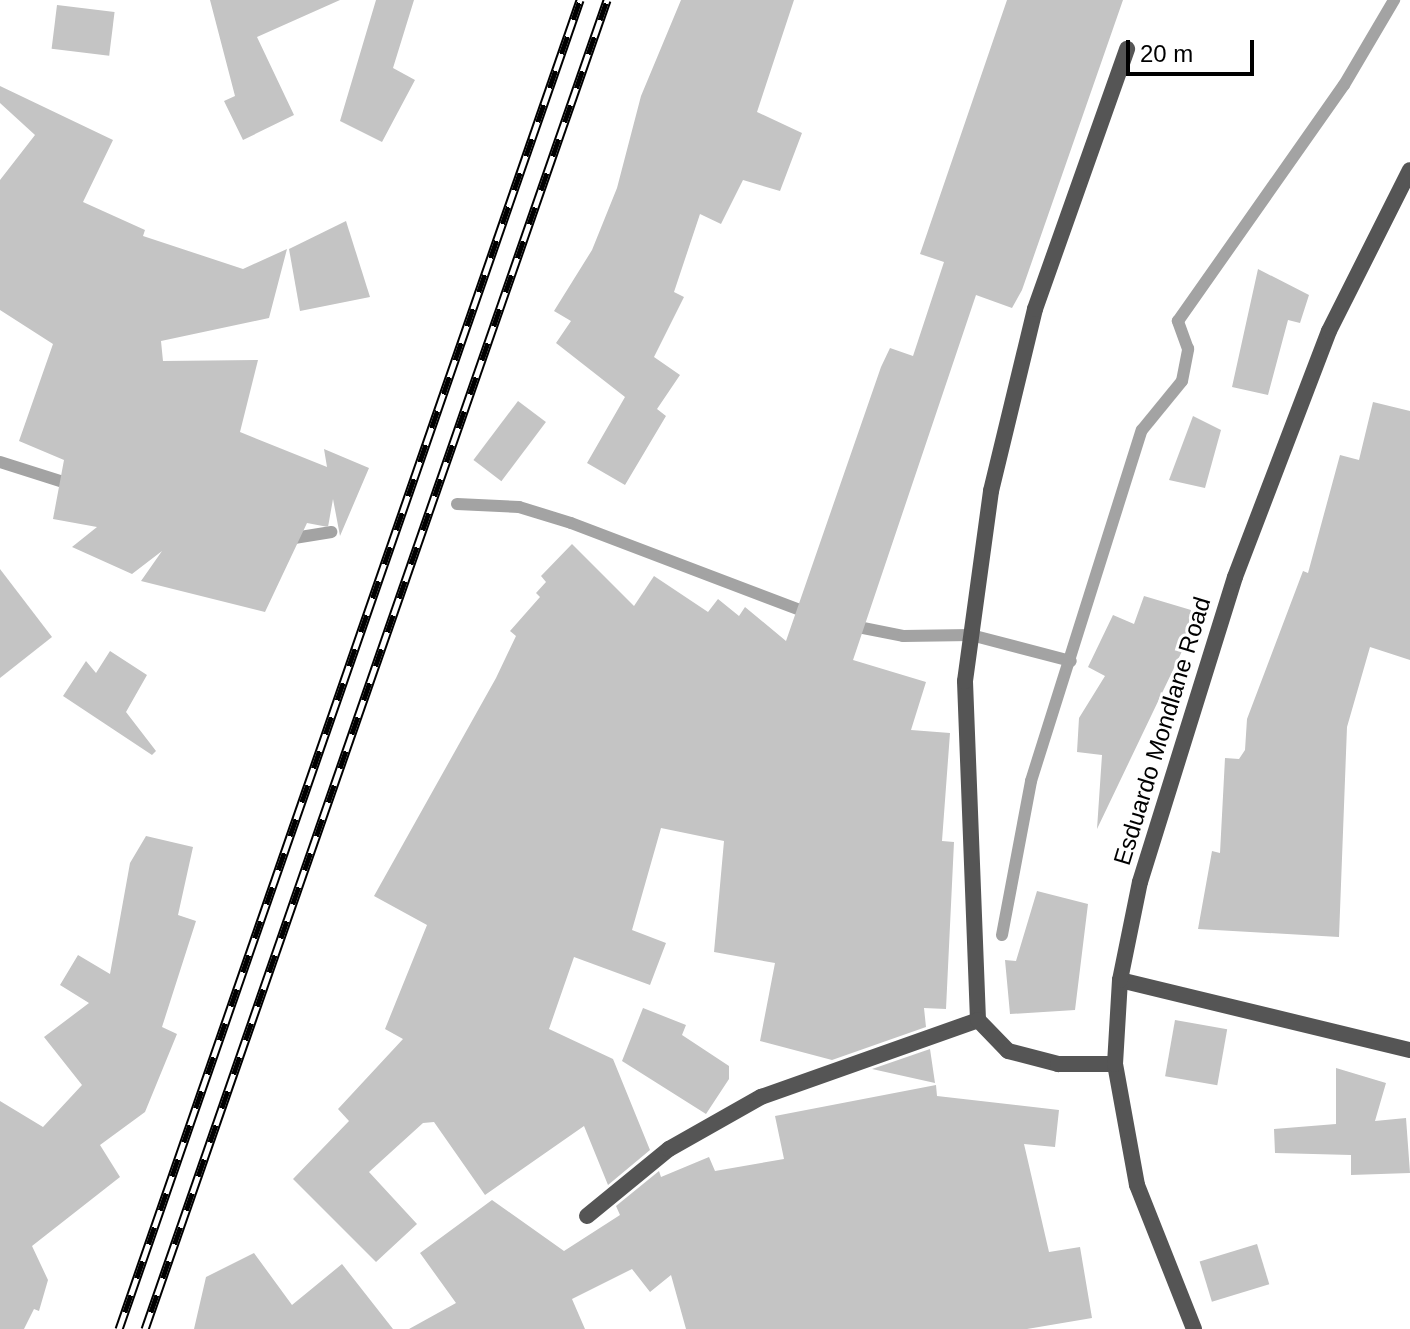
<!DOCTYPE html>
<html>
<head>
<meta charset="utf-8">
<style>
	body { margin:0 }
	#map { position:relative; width:1410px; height:1329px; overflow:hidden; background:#fff; font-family:Helvetica,sans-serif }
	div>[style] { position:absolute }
	.stream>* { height:12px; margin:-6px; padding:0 6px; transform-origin:6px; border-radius:6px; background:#a3a3a3 }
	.building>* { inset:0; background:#c4c4c4; transform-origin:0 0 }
	.lane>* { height:16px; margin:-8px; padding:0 8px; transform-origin:8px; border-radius:8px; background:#555 }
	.street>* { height:16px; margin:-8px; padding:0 8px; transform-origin:8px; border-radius:8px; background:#555 }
	.rail>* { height:9px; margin-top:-4.5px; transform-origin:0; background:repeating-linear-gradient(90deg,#fff 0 18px,#000 0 36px); box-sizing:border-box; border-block:2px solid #000 }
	span { translate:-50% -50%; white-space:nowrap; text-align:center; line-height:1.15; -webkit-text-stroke:6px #fff; paint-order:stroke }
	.street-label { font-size:24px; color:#000 }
	.scale { position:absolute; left:1126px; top:40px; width:128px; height:36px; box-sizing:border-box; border:4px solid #000; border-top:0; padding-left:10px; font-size:24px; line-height:28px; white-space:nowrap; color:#000; -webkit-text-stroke:6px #fff; paint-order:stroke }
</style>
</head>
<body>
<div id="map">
	<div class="stream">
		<div style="left:0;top:462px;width:77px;rotate:17.5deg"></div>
		<div style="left:457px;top:504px;width:62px;rotate:2.8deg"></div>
		<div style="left:519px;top:507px;width:54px;rotate:17.1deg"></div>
		<div style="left:571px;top:523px;width:257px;rotate:20.8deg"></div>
		<div style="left:288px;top:539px;width:44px;rotate:-9.2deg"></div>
		<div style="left:848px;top:625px;width:56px;rotate:11.3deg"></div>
		<div style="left:903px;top:636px;width:68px;rotate:-0.8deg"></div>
		<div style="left:971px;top:635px;width:103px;rotate:14.6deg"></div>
		<div style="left:1002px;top:935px;width:157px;rotate:-79.3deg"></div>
		<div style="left:1031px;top:781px;width:368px;rotate:-72.5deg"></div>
		<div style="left:1142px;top:430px;width:63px;rotate:-50.8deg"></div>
		<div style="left:1182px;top:381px;width:33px;rotate:-79deg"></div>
		<div style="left:1188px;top:349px;width:30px;rotate:-110deg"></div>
		<div style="left:1178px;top:321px;width:289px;rotate:-54.9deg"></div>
		<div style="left:1344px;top:85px;width:99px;rotate:-59.5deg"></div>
	</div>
	<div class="building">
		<div style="clip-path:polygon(210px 0,340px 0,257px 37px,294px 115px,243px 140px,224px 101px,235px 96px)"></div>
		<div style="clip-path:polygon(376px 0,414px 0,393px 68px,415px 80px,382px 142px,340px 121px)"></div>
		<div style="clip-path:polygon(681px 0,794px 0,757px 112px,802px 133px,780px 191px,743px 180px,721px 224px,700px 214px,674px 292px,684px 297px,654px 357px,680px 375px,657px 409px,666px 416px,625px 485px,587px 463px,625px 397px,556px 343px,571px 321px,554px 311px,592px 250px,617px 188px,641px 96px)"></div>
		<div style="clip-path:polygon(1007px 0,1123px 0,1022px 290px,1012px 308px,976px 295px,853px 660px,926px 682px,911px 730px,950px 733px,942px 841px,954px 842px,946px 1009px,924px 1008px,926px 1027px,832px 1060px,760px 1041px,775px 963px,714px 952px,724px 841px,661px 828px,632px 930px,666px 943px,650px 985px,574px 957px,549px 1029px,613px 1059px,650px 1150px,608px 1185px,584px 1126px,485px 1195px,434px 1122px,423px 1123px,369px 1172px,417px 1224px,376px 1262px,293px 1179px,349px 1121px,338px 1109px,403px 1039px,385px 1029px,427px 925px,374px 896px,496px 678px,516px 636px,510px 631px,540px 597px,536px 593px,546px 582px,541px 576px,572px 544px,634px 606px,654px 576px,708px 612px,718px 599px,739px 616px,745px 607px,786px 641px,881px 367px,890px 348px,913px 356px,944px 262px,920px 254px)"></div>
		<div style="left:57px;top:5px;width:58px;height:44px;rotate:7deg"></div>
		<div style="clip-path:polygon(0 86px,113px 140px,83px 202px,145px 230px,143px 236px,243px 269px,287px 249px,269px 318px,161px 341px,163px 361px,258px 360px,240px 432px,327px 467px,324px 449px,369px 468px,340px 536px,333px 499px,328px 527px,307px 523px,265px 612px,141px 581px,162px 551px,132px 574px,72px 547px,97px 527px,53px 519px,64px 460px,19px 441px,53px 344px,0 310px,0 180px,35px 135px,0 103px)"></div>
		<div style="clip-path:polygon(346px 221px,370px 297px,300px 311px,289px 249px)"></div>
		<div style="clip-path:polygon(1258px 269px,1309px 295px,1300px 323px,1288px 320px,1268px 395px,1232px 387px)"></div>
		<div style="left:518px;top:401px;width:35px;height:74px;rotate:37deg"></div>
		<div style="clip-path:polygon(1373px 402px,1410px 411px,1410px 660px,1370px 647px,1347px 727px,1339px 937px,1198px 929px,1212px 851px,1220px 853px,1225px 758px,1239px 759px,1245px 750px,1247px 719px,1303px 571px,1308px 573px,1340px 455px,1359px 460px)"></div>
		<div style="clip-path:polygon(1193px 416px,1221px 430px,1205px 488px,1169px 480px)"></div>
		<div style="clip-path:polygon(0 569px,52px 637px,0 678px)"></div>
		<div style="clip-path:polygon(1144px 596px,1191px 610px,1185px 645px,1097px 829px,1102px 755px,1077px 752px,1079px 718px,1105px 676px,1088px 667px,1113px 615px,1134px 624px)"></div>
		<div style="clip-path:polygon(110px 651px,147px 675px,126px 712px,156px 751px,152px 755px,63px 696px,86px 661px,96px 673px)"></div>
		<div style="clip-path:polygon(146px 836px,193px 847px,178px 915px,196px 921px,162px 1027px,177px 1034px,145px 1112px,100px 1145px,120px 1177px,32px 1246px,48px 1280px,39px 1311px,34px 1309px,24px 1329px,0 1329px,0 1101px,43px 1127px,82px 1085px,44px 1037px,89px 1003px,60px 985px,78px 955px,110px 974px,130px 863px)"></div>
		<div style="clip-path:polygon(1037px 891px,1088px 904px,1075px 1010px,1010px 1014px,1005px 960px,1016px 961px)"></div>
		<div style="clip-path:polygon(643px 1008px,686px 1025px,682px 1035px,729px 1066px,729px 1079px,706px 1114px,622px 1061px)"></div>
		<div style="left:1175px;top:1020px;width:53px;height:57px;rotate:10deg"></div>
		<div style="clip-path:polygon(930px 1049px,935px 1083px,872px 1069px)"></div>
		<div style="clip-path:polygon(1336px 1068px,1386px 1083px,1375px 1121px,1406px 1118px,1410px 1173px,1351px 1175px,1351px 1155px,1275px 1153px,1274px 1129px,1336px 1124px)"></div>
		<div style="clip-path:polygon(936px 1085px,937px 1096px,1059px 1110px,1055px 1147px,1024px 1144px,1049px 1252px,1080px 1247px,1092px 1318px,1027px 1329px,686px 1329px,671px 1275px,650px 1292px,632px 1269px,572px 1299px,585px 1329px,409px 1329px,456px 1303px,420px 1253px,492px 1200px,564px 1251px,620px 1215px,616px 1206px,659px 1171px,661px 1177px,709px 1157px,715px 1171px,784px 1159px,775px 1116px)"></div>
		<div style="left:1257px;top:1244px;width:42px;height:60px;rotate:73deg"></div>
		<div style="clip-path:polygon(254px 1253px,292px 1305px,342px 1264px,393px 1329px,194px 1329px,206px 1277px)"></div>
	</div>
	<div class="lane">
		<div style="left:978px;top:1020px;width:339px;rotate:-92.2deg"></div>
		<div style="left:965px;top:681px;width:192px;rotate:-82.2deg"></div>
		<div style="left:991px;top:491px;width:187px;rotate:-76.4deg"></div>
		<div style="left:1035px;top:309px;width:276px;rotate:-70.5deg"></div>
	</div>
	<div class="street">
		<div style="left:1120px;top:980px;width:298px;rotate:13.6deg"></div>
		<div style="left:587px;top:1216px;width:106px;rotate:-39.3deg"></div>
		<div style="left:669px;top:1149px;width:106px;rotate:-29.5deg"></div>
		<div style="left:761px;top:1097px;width:230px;rotate:-19.5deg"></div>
		<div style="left:978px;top:1020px;width:43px;rotate:45.9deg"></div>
		<div style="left:1008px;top:1051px;width:52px;rotate:14.6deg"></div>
		<div style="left:1058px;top:1064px;width:57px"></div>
		<div style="left:1194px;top:1329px;width:155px;rotate:-111.6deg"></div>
		<div style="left:1137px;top:1185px;width:123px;rotate:-100.3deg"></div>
		<div style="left:1115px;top:1064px;width:84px;rotate:-86.6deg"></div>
		<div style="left:1120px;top:980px;width:100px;rotate:-78.5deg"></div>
		<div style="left:1140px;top:882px;width:319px;rotate:-72.7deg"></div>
		<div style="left:1235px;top:577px;width:263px;rotate:-69.1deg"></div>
		<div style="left:1329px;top:331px;width:180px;rotate:-63.3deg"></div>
	</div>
	<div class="rail">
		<div style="left:119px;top:1329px;width:1407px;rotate:-70.87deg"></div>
		<div style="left:145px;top:1329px;width:1407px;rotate:-70.83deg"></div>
	</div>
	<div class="street-label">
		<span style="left:1162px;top:731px;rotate:-73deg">Esduardo Mondlane Road</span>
	</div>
	<div class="scale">20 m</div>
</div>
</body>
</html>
